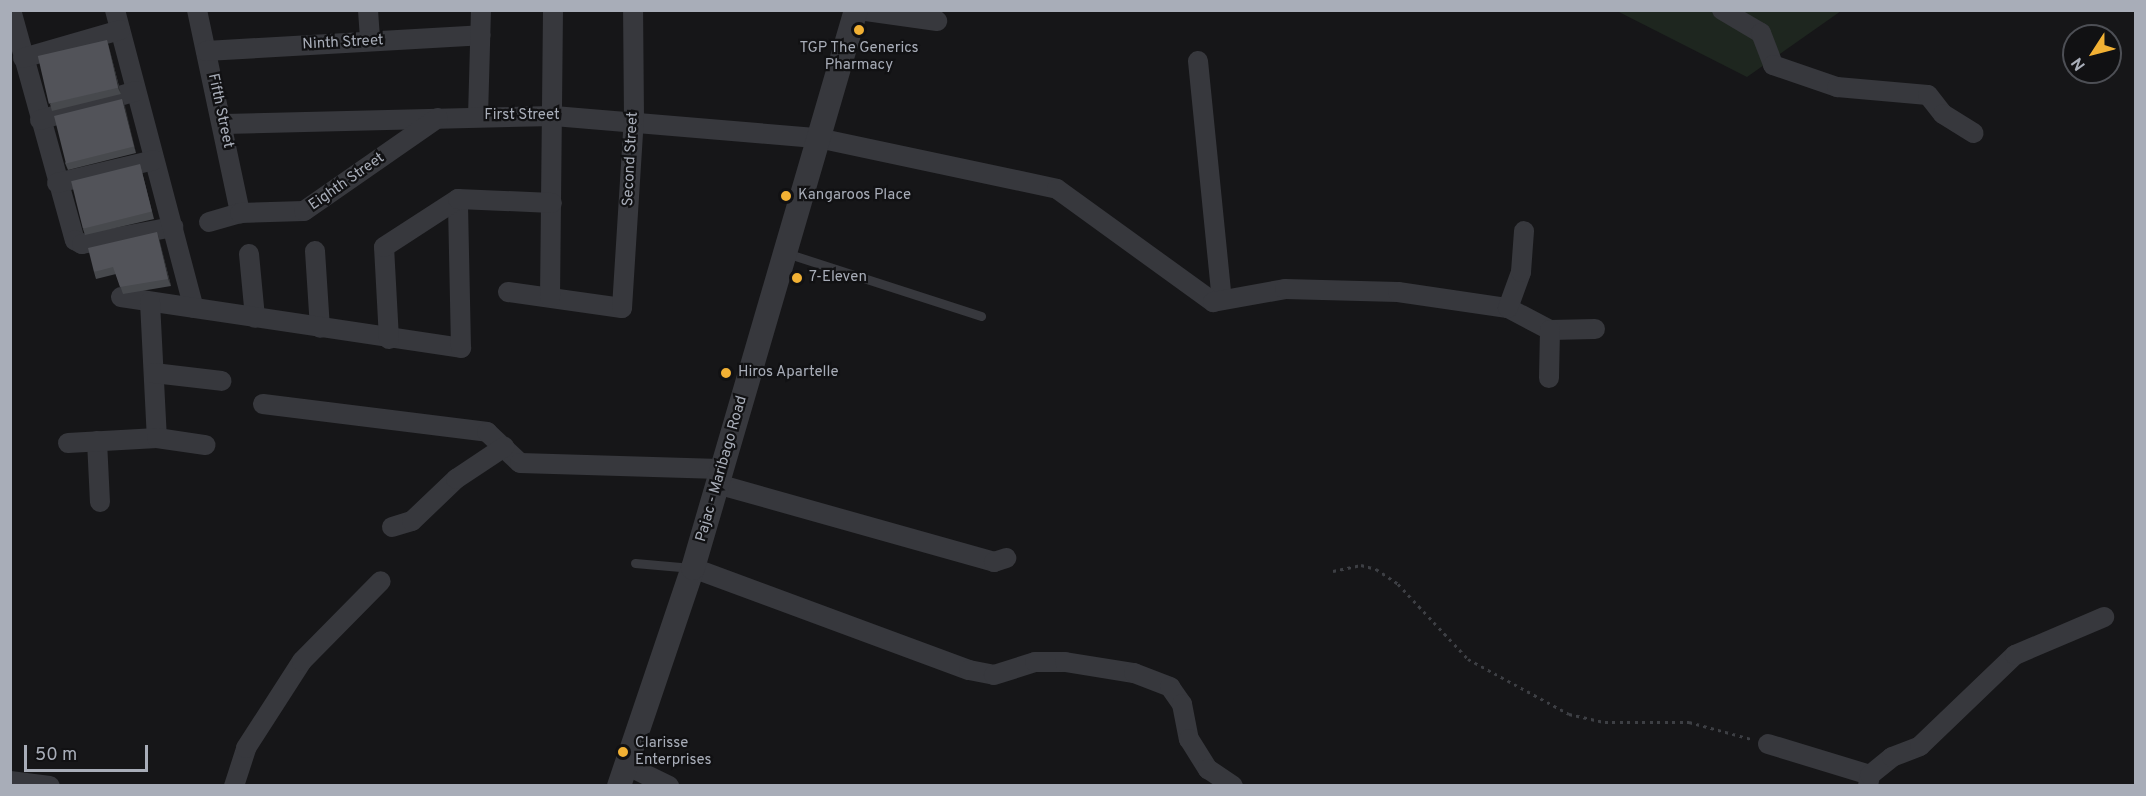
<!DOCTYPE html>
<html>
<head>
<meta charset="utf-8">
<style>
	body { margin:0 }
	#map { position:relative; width:2146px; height:796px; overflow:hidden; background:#161618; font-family:Overpass,sans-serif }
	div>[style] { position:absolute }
	.green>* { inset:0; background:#1e261f }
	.path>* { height:3px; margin-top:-1.5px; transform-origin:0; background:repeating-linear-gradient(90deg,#3d3f44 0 3px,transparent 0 7.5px) }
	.service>* { height:9px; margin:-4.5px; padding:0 4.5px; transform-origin:4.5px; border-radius:4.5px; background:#37383d }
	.minor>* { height:20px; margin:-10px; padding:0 10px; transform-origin:10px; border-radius:10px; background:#37383d }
	.tertiary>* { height:24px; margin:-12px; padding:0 12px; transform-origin:12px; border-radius:12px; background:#37383d }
	.wall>* { inset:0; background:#47494d }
	.shaded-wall>* { inset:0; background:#2f3033 }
	.building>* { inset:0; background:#525359; transform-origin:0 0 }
	.dots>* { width:16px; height:16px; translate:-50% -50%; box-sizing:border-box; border:3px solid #111113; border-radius:50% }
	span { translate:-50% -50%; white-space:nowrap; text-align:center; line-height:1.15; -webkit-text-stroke:4.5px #111113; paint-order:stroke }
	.street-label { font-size:15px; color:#a8adb8 }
	.poi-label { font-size:15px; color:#a8adb8 }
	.left { translate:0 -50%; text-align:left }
	.frame { position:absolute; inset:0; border:12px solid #a8adb8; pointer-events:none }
	.north { position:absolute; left:2062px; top:24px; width:60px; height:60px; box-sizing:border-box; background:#111113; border:2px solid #4d4f55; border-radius:50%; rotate:234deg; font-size:16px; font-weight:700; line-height:24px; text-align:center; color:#a8adb8 }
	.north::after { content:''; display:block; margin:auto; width:21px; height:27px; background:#f2b134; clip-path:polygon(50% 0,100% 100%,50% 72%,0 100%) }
	.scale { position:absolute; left:24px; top:745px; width:124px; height:27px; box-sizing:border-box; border:3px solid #a8adb8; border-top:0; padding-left:8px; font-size:18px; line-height:21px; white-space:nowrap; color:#a8adb8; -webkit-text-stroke:4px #111113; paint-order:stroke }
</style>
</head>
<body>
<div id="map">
	<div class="green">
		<div style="clip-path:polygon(1617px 11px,1841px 11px,1747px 77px)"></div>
	</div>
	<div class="path">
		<div style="left:1333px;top:571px;width:29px;rotate:-12deg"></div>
		<div style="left:1361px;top:565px;width:16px;rotate:15deg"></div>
		<div style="left:1376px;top:569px;width:27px;rotate:34deg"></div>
		<div style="left:1398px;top:584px;width:103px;rotate:47deg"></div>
		<div style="left:1468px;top:659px;width:115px;rotate:28.6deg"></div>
		<div style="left:1569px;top:714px;width:37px;rotate:13deg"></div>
		<div style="left:1605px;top:722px;width:84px"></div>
		<div style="left:1689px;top:722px;width:64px;rotate:15.3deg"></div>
	</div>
	<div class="service">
		<div style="left:786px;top:253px;width:205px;rotate:17.9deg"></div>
		<div style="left:635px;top:563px;width:57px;rotate:5deg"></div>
	</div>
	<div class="minor">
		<div style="left:11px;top:10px;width:239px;rotate:74.5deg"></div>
		<div style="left:75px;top:240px;width:8px;rotate:30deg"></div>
		<div style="left:82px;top:244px;width:93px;rotate:-10.6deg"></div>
		<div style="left:115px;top:10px;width:308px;rotate:75.2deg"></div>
		<div style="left:197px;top:10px;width:208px;rotate:78deg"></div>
		<div style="left:368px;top:10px;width:31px;rotate:86deg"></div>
		<div style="left:859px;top:10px;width:79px;rotate:8deg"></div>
		<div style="left:1722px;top:10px;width:45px;rotate:30.5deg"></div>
		<div style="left:1761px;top:33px;width:34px;rotate:69deg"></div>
		<div style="left:1773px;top:65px;width:68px;rotate:19deg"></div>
		<div style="left:1837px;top:87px;width:91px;rotate:5deg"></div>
		<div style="left:1928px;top:95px;width:24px;rotate:52deg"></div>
		<div style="left:1943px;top:114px;width:36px;rotate:32deg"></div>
		<div style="left:206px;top:51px;width:275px;rotate:-3.3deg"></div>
		<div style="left:23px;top:58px;width:101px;rotate:-16.1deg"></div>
		<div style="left:1198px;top:61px;width:240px;rotate:84.3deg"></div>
		<div style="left:478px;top:117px;width:107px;rotate:-88.4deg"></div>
		<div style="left:40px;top:120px;width:100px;rotate:-16.8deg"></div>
		<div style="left:224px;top:124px;width:330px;rotate:-1.4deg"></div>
		<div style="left:554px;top:116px;width:265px;rotate:4.8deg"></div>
		<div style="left:818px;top:138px;width:244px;rotate:12deg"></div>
		<div style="left:1057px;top:189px;width:193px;rotate:35.9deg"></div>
		<div style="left:1213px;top:302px;width:73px;rotate:-10.2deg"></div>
		<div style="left:1285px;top:289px;width:113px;rotate:1.5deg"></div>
		<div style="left:1398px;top:292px;width:111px;rotate:8.3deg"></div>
		<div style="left:1508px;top:308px;width:47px;rotate:27.6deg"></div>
		<div style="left:1550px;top:330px;width:45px;rotate:-1.3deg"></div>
		<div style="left:57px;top:183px;width:100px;rotate:-13.3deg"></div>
		<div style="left:209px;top:222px;width:32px;rotate:-16deg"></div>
		<div style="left:240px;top:213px;width:64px;rotate:-1.8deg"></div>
		<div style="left:304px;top:211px;width:163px;rotate:-34.8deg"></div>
		<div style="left:315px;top:251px;width:77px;rotate:86.3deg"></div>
		<div style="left:249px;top:254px;width:64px;rotate:84.6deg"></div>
		<div style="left:508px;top:292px;width:115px;rotate:8deg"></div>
		<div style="left:622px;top:308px;width:190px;rotate:-86.4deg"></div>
		<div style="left:634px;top:118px;width:108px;rotate:-90.5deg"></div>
		<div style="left:121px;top:297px;width:344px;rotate:8.5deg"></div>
		<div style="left:461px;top:348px;width:149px;rotate:-91.2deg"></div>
		<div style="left:550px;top:297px;width:287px;rotate:-89.4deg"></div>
		<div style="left:150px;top:302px;width:136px;rotate:87.1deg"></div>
		<div style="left:1508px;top:308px;width:38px;rotate:-70deg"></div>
		<div style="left:1521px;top:272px;width:41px;rotate:-85.8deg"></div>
		<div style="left:389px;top:339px;width:92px;rotate:-93.1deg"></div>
		<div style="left:384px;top:247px;width:88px;rotate:-33deg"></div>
		<div style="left:458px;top:199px;width:94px;rotate:2.4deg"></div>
		<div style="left:154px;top:373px;width:68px;rotate:6.7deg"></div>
		<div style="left:1549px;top:378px;width:48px;rotate:-88.8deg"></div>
		<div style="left:263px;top:404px;width:226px;rotate:7.1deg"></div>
		<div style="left:487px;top:432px;width:45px;rotate:43.2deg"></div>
		<div style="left:520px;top:463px;width:200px;rotate:1.7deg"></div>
		<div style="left:97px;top:441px;width:61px;rotate:87.2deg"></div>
		<div style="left:68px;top:443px;width:89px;rotate:-3.2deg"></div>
		<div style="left:157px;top:438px;width:49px;rotate:8.3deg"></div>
		<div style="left:717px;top:484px;width:288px;rotate:15.7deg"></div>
		<div style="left:994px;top:562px;width:13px;rotate:-18deg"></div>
		<div style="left:392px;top:527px;width:21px;rotate:-17deg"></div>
		<div style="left:412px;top:521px;width:61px;rotate:-43.7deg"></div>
		<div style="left:456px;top:479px;width:58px;rotate:-33.7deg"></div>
		<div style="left:693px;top:568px;width:294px;rotate:20.3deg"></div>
		<div style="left:969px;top:670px;width:25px;rotate:11deg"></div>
		<div style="left:994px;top:675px;width:43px;rotate:-17.6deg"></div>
		<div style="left:1035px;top:662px;width:30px"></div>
		<div style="left:1065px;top:662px;width:70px;rotate:9.1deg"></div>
		<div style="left:1134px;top:673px;width:39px;rotate:21deg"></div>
		<div style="left:1170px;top:687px;width:21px;rotate:55deg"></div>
		<div style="left:1182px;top:704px;width:36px;rotate:79deg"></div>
		<div style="left:1189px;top:739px;width:36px;rotate:58deg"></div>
		<div style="left:1208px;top:769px;width:30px;rotate:34deg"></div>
		<div style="left:1768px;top:744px;width:107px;rotate:16.9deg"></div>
		<div style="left:626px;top:765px;width:48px;rotate:26deg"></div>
		<div style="left:10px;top:781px;width:40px;rotate:7.1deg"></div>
		<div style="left:234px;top:786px;width:40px;rotate:-72deg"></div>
		<div style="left:246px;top:748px;width:103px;rotate:-57.2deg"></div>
		<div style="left:302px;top:661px;width:112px;rotate:-45.4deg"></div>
		<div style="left:1868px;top:786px;width:11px;rotate:-80deg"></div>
		<div style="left:1870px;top:775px;width:28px;rotate:-39deg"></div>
		<div style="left:1892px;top:757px;width:30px;rotate:-21deg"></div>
		<div style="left:1920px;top:746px;width:132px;rotate:-43.8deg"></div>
		<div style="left:2015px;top:655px;width:97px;rotate:-23.1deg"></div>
	</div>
	<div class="tertiary">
		<div style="left:619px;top:786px;width:230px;rotate:-71.3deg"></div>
		<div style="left:693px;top:568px;width:581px;rotate:-73.72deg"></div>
	</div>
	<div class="wall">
		<div style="clip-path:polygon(107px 40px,121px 94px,52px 111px,50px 104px)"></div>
		<div style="clip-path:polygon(122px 99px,136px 153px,68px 170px,65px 163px)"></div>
		<div style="clip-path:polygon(140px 164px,154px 219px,85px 235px,83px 229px)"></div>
		<div style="clip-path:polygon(157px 232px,171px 286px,123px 294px,116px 274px,96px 279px,94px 272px)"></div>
	</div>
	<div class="shaded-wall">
		<div style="clip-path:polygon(107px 40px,109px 47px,121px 94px,118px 88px)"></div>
		<div style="clip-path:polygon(122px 99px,125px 106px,136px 153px,134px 146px)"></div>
		<div style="clip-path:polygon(157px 232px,159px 238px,171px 286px,168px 279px)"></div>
	</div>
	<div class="building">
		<div style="left:107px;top:40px;width:49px;height:71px;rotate:77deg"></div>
		<div style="left:122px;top:99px;width:49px;height:70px;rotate:76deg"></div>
		<div style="left:140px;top:164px;width:49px;height:71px;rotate:76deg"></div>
		<div style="clip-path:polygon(157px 232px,168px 279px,120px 287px,113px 267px,94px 272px,88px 248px)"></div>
	</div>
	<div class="dots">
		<div style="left:859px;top:30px;background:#f2b134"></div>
		<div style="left:786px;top:196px;background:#f2b134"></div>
		<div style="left:797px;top:278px;background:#f2b134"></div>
		<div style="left:726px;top:373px;background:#f2b134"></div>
		<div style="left:623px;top:752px;background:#f2b134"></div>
	</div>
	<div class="street-label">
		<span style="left:343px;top:43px;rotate:-3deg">Ninth Street</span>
		<span style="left:220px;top:111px;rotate:78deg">Fifth Street</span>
		<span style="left:522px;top:116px">First Street</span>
		<span style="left:631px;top:159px;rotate:-87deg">Second Street</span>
		<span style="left:347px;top:182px;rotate:-35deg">Eighth Street</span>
		<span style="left:722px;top:469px;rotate:-74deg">Pajac - Maribago Road</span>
	</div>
	<div class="poi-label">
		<span style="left:859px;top:57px">TGP The Generics<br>Pharmacy</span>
		<span class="left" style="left:798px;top:196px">Kangaroos Place</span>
		<span class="left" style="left:809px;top:278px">7-Eleven</span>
		<span class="left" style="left:738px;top:373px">Hiros Apartelle</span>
		<span class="left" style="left:635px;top:752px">Clarisse<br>Enterprises</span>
	</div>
	<div class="frame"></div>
	<div class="north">N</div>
	<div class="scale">50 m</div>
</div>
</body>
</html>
